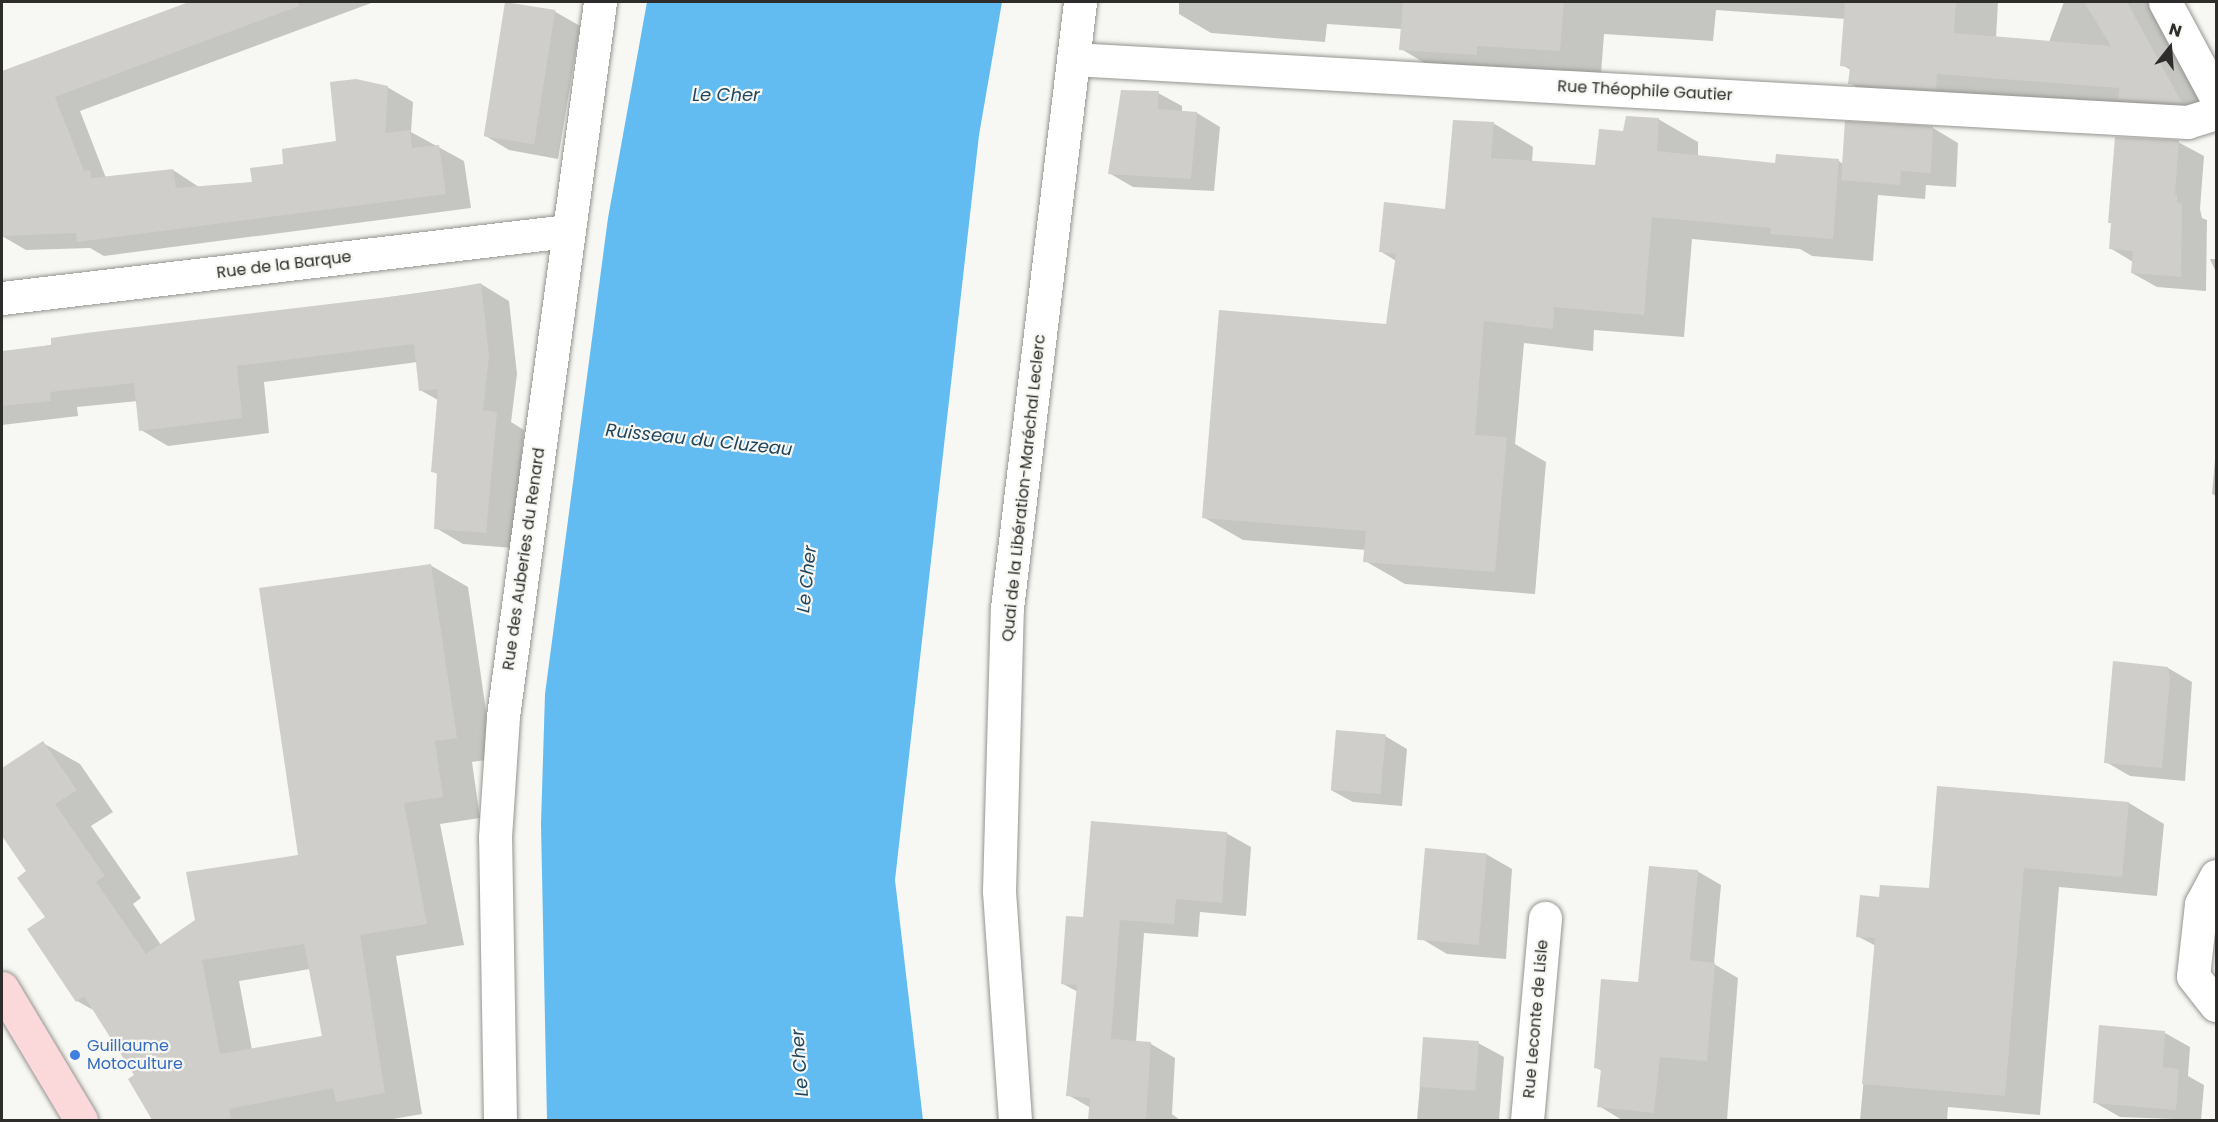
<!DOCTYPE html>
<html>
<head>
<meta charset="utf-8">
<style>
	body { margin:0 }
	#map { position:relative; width:2218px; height:1122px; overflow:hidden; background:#f7f7f3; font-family:Poppins,sans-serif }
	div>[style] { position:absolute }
	.water>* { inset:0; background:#62bbf1 }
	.shadow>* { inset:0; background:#0003 }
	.building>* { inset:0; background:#cfcecb; transform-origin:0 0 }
	.roads { filter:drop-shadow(0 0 2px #959491) drop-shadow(0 0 2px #959491) }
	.street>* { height:33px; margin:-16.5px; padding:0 16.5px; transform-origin:16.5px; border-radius:16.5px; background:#fff }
	.secondary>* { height:33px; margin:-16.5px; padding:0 16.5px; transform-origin:16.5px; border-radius:16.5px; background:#fbd9db }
	.dots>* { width:16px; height:16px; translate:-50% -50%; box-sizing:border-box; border:3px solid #f7f7f3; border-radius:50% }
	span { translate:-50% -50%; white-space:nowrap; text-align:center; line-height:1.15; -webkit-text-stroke:4.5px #f7f7f3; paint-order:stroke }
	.street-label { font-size:16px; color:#2e2d2c }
	.shop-label { font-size:16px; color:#366cbe }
	.left { translate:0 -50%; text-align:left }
	.water-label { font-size:18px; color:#21465d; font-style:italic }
	.frame { position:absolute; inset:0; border:3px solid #2e2d2c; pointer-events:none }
	.north { position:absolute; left:2140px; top:18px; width:60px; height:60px; -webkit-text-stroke:4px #f7f7f3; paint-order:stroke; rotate:17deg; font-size:16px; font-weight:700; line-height:24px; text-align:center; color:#2e2d2c }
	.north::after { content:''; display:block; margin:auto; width:21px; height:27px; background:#2e2d2c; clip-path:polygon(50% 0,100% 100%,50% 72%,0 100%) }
</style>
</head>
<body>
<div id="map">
	<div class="water">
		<div style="clip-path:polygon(647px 2px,1002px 2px,979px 135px,895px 880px,923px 1120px,547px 1120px,541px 824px,545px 694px,608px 218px)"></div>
	</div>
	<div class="shadow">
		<div style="clip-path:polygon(194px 2px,374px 2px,80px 111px,106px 178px,173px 170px,199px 187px,254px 184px,285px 165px,338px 142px,387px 87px,413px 102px,411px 132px,464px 161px,471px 208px,104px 256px,90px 248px,26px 250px,2px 236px,2px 73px)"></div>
		<div style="clip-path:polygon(1179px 2px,1998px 2px,1996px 38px,2049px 42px,2064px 2px,2154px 2px,2216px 117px,1891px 107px,1850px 83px,1851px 70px,1842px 65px,1846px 19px,1716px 10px,1713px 41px,1604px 34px,1601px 74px,1442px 73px,1401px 49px,1402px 29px,1327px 24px,1325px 42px,1211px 33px,1179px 14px)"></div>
		<div style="clip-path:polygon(554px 11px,580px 26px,558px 159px,509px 150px,484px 135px)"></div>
		<div style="clip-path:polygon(1158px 93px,1182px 106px,1182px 112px,1197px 113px,1220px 127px,1214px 191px,1133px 187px,1109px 173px)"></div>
		<div style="clip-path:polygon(1658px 119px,1698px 142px,1698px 157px,1776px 165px,1839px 161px,1843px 164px,1847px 123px,1933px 128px,1958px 143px,1956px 187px,1926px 185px,1925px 199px,1878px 195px,1873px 261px,1812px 256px,1800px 249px,1692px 239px,1684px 337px,1594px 330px,1593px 351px,1524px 343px,1515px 444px,1546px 462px,1535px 594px,1405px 584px,1365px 561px,1366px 550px,1243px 540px,1203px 517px,1388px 325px,1396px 261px,1380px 251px,1446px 211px,1493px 123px,1533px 147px,1532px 162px,1597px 167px,1624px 132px)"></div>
		<div style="clip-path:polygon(2178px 142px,2204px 156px,2200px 209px,2202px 218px,2207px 220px,2206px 291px,2157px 287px,2132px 273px,2133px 262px,2110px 248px,2112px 224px,2109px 222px)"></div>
		<div style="clip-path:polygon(2210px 259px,2216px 259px,2216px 272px)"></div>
		<div style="clip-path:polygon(481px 284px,509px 301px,517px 374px,511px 422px,524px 430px,513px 548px,463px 544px,436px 528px,439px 475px,432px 471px,438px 400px,420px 390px,418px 362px,264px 382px,269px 433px,168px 446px,141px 430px,138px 401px,77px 407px,78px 416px,2px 425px,2px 352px)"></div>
		<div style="clip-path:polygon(2216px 448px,2216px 496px,2212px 494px)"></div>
		<div style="clip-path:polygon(evenodd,430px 565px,468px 587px,493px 759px,472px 762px,480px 818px,440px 824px,464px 945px,396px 956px,422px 1114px,387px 1120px,154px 1120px,130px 1080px,136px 1075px,95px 1011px,77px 1001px,28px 871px,2px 833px,2px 770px,43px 743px,80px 764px,113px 812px,91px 826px,141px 898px,133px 904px,161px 945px,300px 856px,430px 565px,310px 969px,324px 1037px,252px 1050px,239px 981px,310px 969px)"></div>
		<div style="clip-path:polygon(2168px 668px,2192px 682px,2185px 781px,2130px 776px,2106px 762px)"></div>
		<div style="clip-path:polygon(1385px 736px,1407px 749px,1402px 806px,1353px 802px,1331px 790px)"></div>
		<div style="clip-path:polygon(2129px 803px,2164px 824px,2157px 896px,2059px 887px,2040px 1115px,1948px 1107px,1947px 1120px,1860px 1120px,1876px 946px,1857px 936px,1880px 899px,1930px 890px)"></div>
		<div style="clip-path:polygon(1226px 833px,1251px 847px,1246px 916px,1200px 912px,1198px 937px,1144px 933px,1136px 1042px,1151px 1044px,1175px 1058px,1172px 1114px,1180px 1120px,1090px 1120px,1091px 1108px,1068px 1095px,1078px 992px,1063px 984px,1085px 919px)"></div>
		<div style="clip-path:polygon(1486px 854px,1512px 869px,1506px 959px,1447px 954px,1422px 939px)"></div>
		<div style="clip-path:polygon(1697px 871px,1721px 885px,1714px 964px,1738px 978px,1727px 1120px,1622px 1120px,1599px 1106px,1602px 1071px,1595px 1067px)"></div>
		<div style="clip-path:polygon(2165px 1033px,2190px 1047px,2188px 1076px,2204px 1085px,2201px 1120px,2120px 1117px,2094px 1102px)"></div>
		<div style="clip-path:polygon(1424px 1039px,1478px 1043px,1504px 1057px,1499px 1120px,1417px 1120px)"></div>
	</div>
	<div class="building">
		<div style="clip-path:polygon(189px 2px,298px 2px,299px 6px,55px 97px,84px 171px,90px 170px,91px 178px,173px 169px,176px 188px,252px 182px,250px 168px,283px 164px,282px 149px,336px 141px,330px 82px,356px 79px,388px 86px,385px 133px,410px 130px,412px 148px,439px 145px,446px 194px,77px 242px,76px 233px,2px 236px,2px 71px)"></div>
		<div style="left:505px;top:2px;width:51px;height:136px;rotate:9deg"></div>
		<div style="clip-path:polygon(1403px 2px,1564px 2px,1560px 51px,1477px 46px,1477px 55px,1399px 50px)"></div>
		<div style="clip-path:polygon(1845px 2px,1956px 2px,1954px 33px,2111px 46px,2084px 2px,2127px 2px,2182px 103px,2118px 99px,2119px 88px,1937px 74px,1936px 89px,1848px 84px,1850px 67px,1840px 66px)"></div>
		<div style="clip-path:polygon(1121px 90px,1159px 91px,1158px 109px,1197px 112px,1191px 179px,1108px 174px)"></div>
		<div style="clip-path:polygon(1626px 116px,1659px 118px,1657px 151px,1775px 163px,1776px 154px,1839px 159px,1833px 239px,1770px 234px,1771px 228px,1652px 217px,1644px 315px,1554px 307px,1553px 329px,1484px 321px,1475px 435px,1507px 437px,1495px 572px,1363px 562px,1366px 531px,1202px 518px,1219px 310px,1386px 324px,1396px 254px,1379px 252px,1384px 202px,1445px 209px,1453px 120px,1494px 122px,1491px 158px,1595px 165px,1599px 129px,1623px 131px)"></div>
		<div style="clip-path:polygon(1845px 121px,1933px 126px,1931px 173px,1901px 171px,1900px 185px,1841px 180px)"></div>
		<div style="clip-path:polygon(2115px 137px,2179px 140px,2175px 194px,2177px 195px,2177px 202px,2182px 204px,2181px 277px,2131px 273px,2133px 251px,2109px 249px,2111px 223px,2108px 223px)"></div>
		<div style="clip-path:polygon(481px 283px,489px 356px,483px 410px,497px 412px,486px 533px,434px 529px,437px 473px,431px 472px,438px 389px,419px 391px,414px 344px,237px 366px,242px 418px,139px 431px,134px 383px,50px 392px,51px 401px,2px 406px,2px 351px,51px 345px,51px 338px,86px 333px,431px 292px)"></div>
		<div style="clip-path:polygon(evenodd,431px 564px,457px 738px,435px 741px,443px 797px,404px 803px,427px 924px,360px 935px,385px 1093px,336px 1102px,333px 1088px,229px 1109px,231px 1120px,152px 1120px,128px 1079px,134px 1075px,84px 996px,76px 1002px,27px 929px,45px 917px,17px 878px,26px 871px,2px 836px,2px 768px,43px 741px,77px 790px,55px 804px,105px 876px,96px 882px,146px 954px,195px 920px,186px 872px,298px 855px,259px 588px,431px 564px,304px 944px,322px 1036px,220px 1054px,202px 960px,304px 944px)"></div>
		<div style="clip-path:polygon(2113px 661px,2168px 667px,2170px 678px,2162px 768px,2104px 763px)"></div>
		<div style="left:1336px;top:730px;width:50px;height:60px;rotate:5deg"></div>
		<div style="clip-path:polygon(1937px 786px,2129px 802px,2122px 877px,2024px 868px,2005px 1096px,1862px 1084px,1875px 938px,1856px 937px,1860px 895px,1879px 897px,1880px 885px,1929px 888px)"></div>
		<div style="clip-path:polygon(1091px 821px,1227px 832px,1222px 903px,1176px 899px,1174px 924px,1120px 920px,1111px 1039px,1151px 1042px,1146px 1120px,1088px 1120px,1090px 1098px,1066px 1096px,1077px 985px,1061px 984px,1066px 916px,1083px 917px)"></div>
		<div style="left:1425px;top:848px;width:62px;height:92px;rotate:5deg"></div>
		<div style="clip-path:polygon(1649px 866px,1698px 870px,1690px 960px,1715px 963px,1707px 1061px,1660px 1057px,1654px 1113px,1597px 1107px,1601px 1069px,1594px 1068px,1601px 979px,1638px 982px)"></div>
		<div style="clip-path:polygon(2099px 1025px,2165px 1031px,2163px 1067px,2179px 1069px,2176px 1110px,2093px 1103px)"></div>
		<div style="left:1423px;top:1037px;width:56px;height:50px;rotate:4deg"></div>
	</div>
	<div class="roads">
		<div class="street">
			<div style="left:2165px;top:2px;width:108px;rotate:61.8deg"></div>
			<div style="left:1073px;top:59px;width:1116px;rotate:3.24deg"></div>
			<div style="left:2187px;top:122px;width:30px;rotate:-17deg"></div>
			<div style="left:2px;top:298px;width:569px;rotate:-6.76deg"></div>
			<div style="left:2216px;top:876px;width:32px;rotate:118deg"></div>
			<div style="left:2201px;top:904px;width:72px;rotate:96.3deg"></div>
			<div style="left:2193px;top:976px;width:37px;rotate:52deg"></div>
			<div style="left:500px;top:1120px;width:283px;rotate:-91deg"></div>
			<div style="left:495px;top:837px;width:121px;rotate:-86.2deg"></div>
			<div style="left:503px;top:716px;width:721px;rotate:-82.26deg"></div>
			<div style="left:1015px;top:1120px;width:230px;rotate:-94deg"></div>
			<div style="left:999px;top:891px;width:283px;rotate:-88.4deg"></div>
			<div style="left:1007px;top:608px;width:610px;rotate:-83.13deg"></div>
			<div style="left:1527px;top:1120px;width:203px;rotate:-84.9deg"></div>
		</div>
		<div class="secondary">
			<div style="left:2px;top:988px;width:154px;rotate:59.1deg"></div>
		</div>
	</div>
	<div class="dots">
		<div style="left:75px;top:1055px;background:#3f7fe0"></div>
	</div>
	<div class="street-label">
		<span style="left:1645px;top:91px;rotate:3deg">Rue Théophile Gautier</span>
		<span style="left:284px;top:265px;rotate:-7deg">Rue de la Barque</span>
		<span style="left:1024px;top:488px;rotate:-84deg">Quai de la Libération-Maréchal Leclerc</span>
		<span style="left:524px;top:559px;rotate:-82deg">Rue des Auberies du Renard</span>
		<span style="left:1536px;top:1019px;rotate:-85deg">Rue Leconte de Lisle</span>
	</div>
	<div class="shop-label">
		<span class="left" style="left:87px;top:1055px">Guillaume<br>Motoculture</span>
	</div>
	<div class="water-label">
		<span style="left:726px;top:95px">Le Cher</span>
		<span style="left:699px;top:440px;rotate:6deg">Ruisseau du Cluzeau</span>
		<span style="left:807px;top:579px;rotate:-84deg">Le Cher</span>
		<span style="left:800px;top:1063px;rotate:-94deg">Le Cher</span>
	</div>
	<div class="frame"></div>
	<div class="north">N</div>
</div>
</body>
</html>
